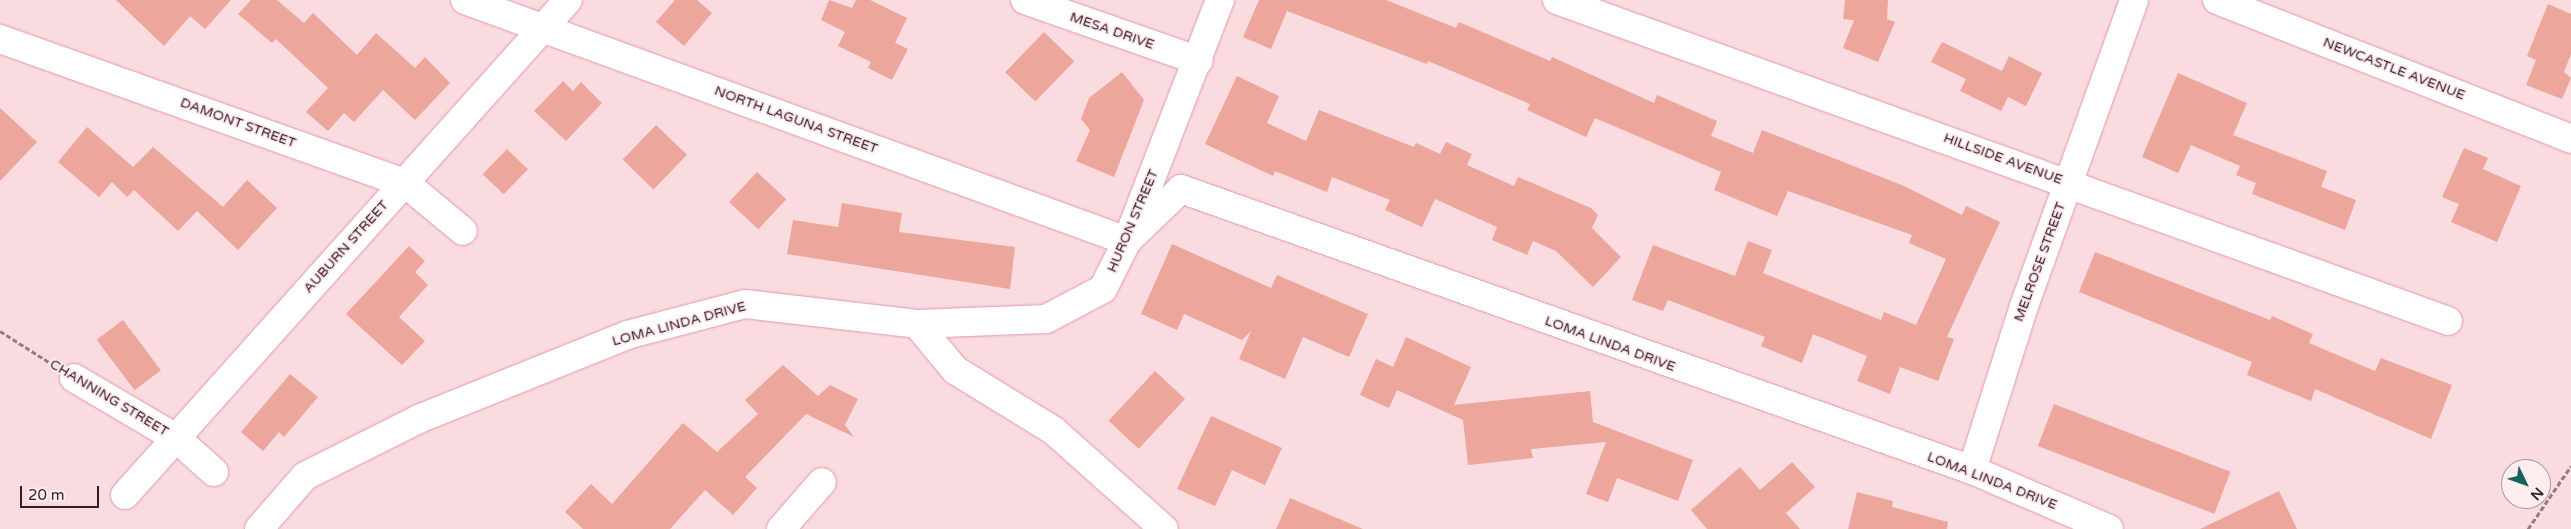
<!DOCTYPE html>
<html>
<head>
<meta charset="utf-8">
<style>
	body { margin:0 }
	#map { position:relative; width:2571px; height:529px; overflow:hidden; background:#fadbe0; font-family:"Varela Round",sans-serif }
	div>[style] { position:absolute }
	.building>* { inset:0; background:#eca69c; transform-origin:0 0 }
	.path>* { height:3px; margin-top:-1.5px; transform-origin:0; background:repeating-linear-gradient(90deg,#977a7f 0 5px,transparent 0 7.5px) }
	.roads { filter:drop-shadow(0 0 1px #e09aa6) drop-shadow(0 0 1px #e09aa6) }
	.minor>* { height:28px; margin:-14px; padding:0 14px; transform-origin:14px; border-radius:14px; background:#fff }
	span { translate:-50% -50%; white-space:nowrap; text-align:center; line-height:1.15; -webkit-text-stroke:4px #fdedef; paint-order:stroke }
	.street-label { font-size:14px; color:#361b20 }
	.north { position:absolute; left:2501px; top:459px; width:50px; height:50px; box-sizing:border-box; background:#fdedef; border:1px solid #ad999c; border-radius:50%; rotate:132deg; font-size:14px; font-weight:700; line-height:20px; text-align:center; color:#361b20 }
	.north::after { content:''; display:block; margin:auto; width:18px; height:22px; background:#15635e; clip-path:polygon(50% 0,100% 100%,50% 72%,0 100%) }
	.scale { position:absolute; left:20px; top:486px; width:79px; height:22px; box-sizing:border-box; border:2px solid #361b20; border-top:0; padding-left:6px; font-size:15px; line-height:18px; white-space:nowrap; color:#361b20; -webkit-text-stroke:4px #fdedef; paint-order:stroke }
</style>
</head>
<body>
<div id="map">
	<div class="building">
		<div style="clip-path:polygon(116px 0,231px 0,205px 29px,190px 16px,164px 46px)"></div>
		<div style="clip-path:polygon(251px 0,277px 0,304px 23px,313px 13px,357px 55px,376px 33px,415px 68px,425px 57px,450px 83px,415px 120px,383px 90px,354px 122px,344px 113px,328px 131px,306px 112px,328px 88px,276px 39px,272px 43px,238px 14px)"></div>
		<div style="clip-path:polygon(675px 0,697px 0,712px 13px,684px 46px,656px 22px)"></div>
		<div style="clip-path:polygon(829px 0,852px 8px,856px 0,870px 0,907px 18px,895px 43px,908px 49px,892px 80px,868px 68px,871px 62px,838px 46px,845px 32px,821px 20px)"></div>
		<div style="clip-path:polygon(1259px 0,1386px 0,1456px 28px,1459px 22px,1550px 61px,1552px 57px,1654px 103px,1657px 95px,1717px 121px,1711px 136px,1753px 153px,1762px 130px,1904px 186px,1962px 215px,1966px 206px,2000px 222px,1947px 337px,1954px 339px,1938px 381px,1900px 367px,1890px 394px,1857px 381px,1867px 356px,1813px 334px,1802px 363px,1761px 346px,1765px 337px,1668px 300px,1663px 311px,1632px 300px,1653px 245px,1735px 276px,1748px 241px,1772px 250px,1763px 273px,1881px 320px,1884px 312px,1916px 325px,1946px 259px,1909px 243px,1912px 235px,1788px 191px,1777px 216px,1714px 190px,1721px 172px,1595px 118px,1586px 137px,1527px 110px,1530px 104px,1428px 61px,1427px 64px,1287px 11px,1271px 49px,1243px 37px)"></div>
		<div style="clip-path:polygon(1845px 0,1888px 0,1887px 19px,1895px 22px,1878px 62px,1843px 48px,1854px 20px,1843px 19px)"></div>
		<div style="clip-path:polygon(2548px 4px,2571px 14px,2571px 54px,2564px 72px,2571px 78px,2562px 99px,2526px 85px,2536px 60px,2527px 56px)"></div>
		<div style="left:1044px;top:32px;width:42px;height:56px;rotate:44deg"></div>
		<div style="clip-path:polygon(1942px 42px,2002px 71px,2009px 56px,2042px 73px,2026px 106px,2008px 97px,2001px 111px,1960px 91px,1966px 79px,1931px 62px)"></div>
		<div style="clip-path:polygon(1122px 72px,1144px 100px,1114px 177px,1076px 161px,1090px 130px,1081px 119px,1089px 98px)"></div>
		<div style="clip-path:polygon(2178px 73px,2247px 103px,2233px 135px,2327px 171px,2321px 187px,2356px 200px,2345px 230px,2252px 194px,2256px 183px,2236px 175px,2240px 166px,2191px 145px,2178px 173px,2142px 157px)"></div>
		<div style="clip-path:polygon(1237px 76px,1279px 96px,1267px 123px,1306px 141px,1319px 110px,1414px 147px,1416px 143px,1440px 154px,1446px 142px,1472px 154px,1467px 165px,1514px 186px,1518px 177px,1591px 208px,1598px 215px,1592px 228px,1621px 257px,1593px 287px,1556px 251px,1533px 241px,1527px 255px,1492px 240px,1497px 227px,1435px 199px,1422px 227px,1385px 210px,1390px 200px,1332px 177px,1327px 192px,1275px 171px,1273px 176px,1205px 144px)"></div>
		<div style="clip-path:polygon(563px 81px,573px 91px,581px 82px,602px 103px,566px 141px,534px 111px)"></div>
		<div style="clip-path:polygon(0 108px,37px 142px,0 181px)"></div>
		<div style="left:656px;top:125px;width:43px;height:48px;rotate:44deg"></div>
		<div style="clip-path:polygon(87px 127px,133px 167px,153px 147px,223px 207px,247px 180px,277px 208px,238px 250px,197px 211px,178px 231px,134px 190px,127px 197px,112px 182px,99px 197px,58px 162px)"></div>
		<div style="clip-path:polygon(2464px 148px,2488px 158px,2483px 169px,2521px 186px,2497px 242px,2451px 222px,2459px 204px,2442px 197px)"></div>
		<div style="left:507px;top:149px;width:29px;height:35px;rotate:44deg"></div>
		<div style="left:757px;top:172px;width:40px;height:41px;rotate:43deg"></div>
		<div style="clip-path:polygon(842px 203px,902px 213px,899px 232px,1015px 247px,1010px 289px,787px 254px,793px 220px,838px 227px)"></div>
		<div style="clip-path:polygon(1172px 244px,1271px 288px,1277px 275px,1368px 314px,1349px 357px,1303px 337px,1285px 379px,1239px 359px,1251px 331px,1242px 340px,1184px 314px,1177px 330px,1141px 314px)"></div>
		<div style="clip-path:polygon(409px 246px,425px 261px,415px 272px,428px 285px,399px 317px,425px 341px,402px 365px,346px 314px)"></div>
		<div style="clip-path:polygon(2095px 252px,2270px 320px,2272px 316px,2313px 334px,2309px 343px,2375px 371px,2381px 358px,2452px 385px,2431px 439px,2315px 389px,2311px 401px,2247px 375px,2252px 362px,2079px 292px)"></div>
		<div style="left:123px;top:320px;width:63px;height:33px;rotate:53deg"></div>
		<div style="clip-path:polygon(1406px 337px,1471px 367px,1454px 405px,1590px 391px,1593px 422px,1693px 460px,1678px 501px,1617px 478px,1608px 502px,1586px 494px,1606px 442px,1531px 449px,1533px 458px,1468px 465px,1463px 420px,1397px 390px,1389px 408px,1360px 395px,1376px 359px,1393px 367px)"></div>
		<div style="clip-path:polygon(783px 365px,818px 396px,830px 385px,858px 399px,845px 425px,854px 437px,806px 414px,745px 477px,757px 488px,733px 515px,705px 490px,670px 529px,583px 529px,565px 512px,591px 484px,612px 504px,683px 423px,717px 452px,758px 414px,745px 400px)"></div>
		<div style="left:1155px;top:371px;width:41px;height:68px;rotate:43deg"></div>
		<div style="clip-path:polygon(290px 374px,318px 397px,284px 437px,279px 432px,263px 451px,241px 432px)"></div>
		<div style="left:2054px;top:404px;width:189px;height:45px;rotate:21deg"></div>
		<div style="clip-path:polygon(1211px 416px,1282px 448px,1265px 485px,1232px 470px,1215px 506px,1177px 489px)"></div>
		<div style="clip-path:polygon(1792px 462px,1815px 487px,1786px 513px,1800px 529px,1707px 529px,1691px 510px,1740px 467px,1760px 490px)"></div>
		<div style="clip-path:polygon(2279px 491px,2297px 529px,2200px 529px)"></div>
		<div style="clip-path:polygon(1857px 492px,1893px 501px,1892px 507px,1948px 522px,1947px 529px,1848px 529px)"></div>
		<div style="clip-path:polygon(1290px 498px,1363px 529px,1276px 529px)"></div>
	</div>
	<div class="path">
		<div style="left:0;top:331px;width:62px;rotate:32.4deg"></div>
		<div style="left:2528px;top:529px;width:76px;rotate:-55.7deg"></div>
	</div>
	<div class="roads">
		<div class="minor">
			<div style="left:465px;top:0;width:705px;rotate:20deg"></div>
			<div style="left:1127px;top:241px;width:75px;rotate:-43.9deg"></div>
			<div style="left:1181px;top:189px;width:839px;rotate:19.56deg"></div>
			<div style="left:1972px;top:470px;width:149px;rotate:23.3deg"></div>
			<div style="left:1025px;top:0;width:184px;rotate:19.3deg"></div>
			<div style="left:1557px;top:0;width:947px;rotate:19.81deg"></div>
			<div style="left:2217px;top:0;width:380px;rotate:21.4deg"></div>
			<div style="left:0;top:39px;width:430px;rotate:19.6deg"></div>
			<div style="left:405px;top:183px;width:75px;rotate:39.6deg"></div>
			<div style="left:917px;top:324px;width:60px;rotate:50.4deg"></div>
			<div style="left:955px;top:370px;width:116px;rotate:31.6deg"></div>
			<div style="left:1054px;top:431px;width:147px;rotate:41.7deg"></div>
			<div style="left:74px;top:378px;width:118px;rotate:30.5deg"></div>
			<div style="left:176px;top:438px;width:51px;rotate:41.8deg"></div>
			<div style="left:1972px;top:470px;width:172px;rotate:-72.4deg"></div>
			<div style="left:2024px;top:306px;width:325px;rotate:-70.2deg"></div>
			<div style="left:125px;top:495px;width:664px;rotate:-48.17deg"></div>
			<div style="left:259px;top:529px;width:70px;rotate:-49deg"></div>
			<div style="left:305px;top:476px;width:130px;rotate:-26.6deg"></div>
			<div style="left:421px;top:418px;width:222px;rotate:-21.9deg"></div>
			<div style="left:627px;top:335px;width:122px;rotate:-14.7deg"></div>
			<div style="left:745px;top:304px;width:173px;rotate:6.6deg"></div>
			<div style="left:917px;top:324px;width:129px;rotate:-2.2deg"></div>
			<div style="left:1046px;top:319px;width:64px;rotate:-27.8deg"></div>
			<div style="left:1103px;top:289px;width:54px;rotate:-63.4deg"></div>
			<div style="left:1127px;top:241px;width:258px;rotate:-68.9deg"></div>
			<div style="left:781px;top:529px;width:62px;rotate:-48.9deg"></div>
		</div>
	</div>
	<div class="street-label">
		<span style="left:1112px;top:31px;rotate:19deg">MESA DRIVE</span>
		<span style="left:2394px;top:69px;rotate:21deg">NEWCASTLE AVENUE</span>
		<span style="left:796px;top:120px;rotate:20deg">NORTH LAGUNA STREET</span>
		<span style="left:238px;top:123px;rotate:20deg">DAMONT STREET</span>
		<span style="left:2003px;top:159px;rotate:20deg">HILLSIDE AVENUE</span>
		<span style="left:1133px;top:221px;rotate:-67deg">HURON STREET</span>
		<span style="left:346px;top:247px;rotate:-48deg">AUBURN STREET</span>
		<span style="left:2040px;top:262px;rotate:-70deg">MELROSE STREET</span>
		<span style="left:679px;top:324px;rotate:-15deg">LOMA LINDA DRIVE</span>
		<span style="left:1610px;top:344px;rotate:20deg">LOMA LINDA DRIVE</span>
		<span style="left:109px;top:398px;rotate:31deg">CHANNING STREET</span>
		<span style="left:1992px;top:481px;rotate:21deg">LOMA LINDA DRIVE</span>
	</div>
	<div class="north">N</div>
	<div class="scale">20 m</div>
</div>
</body>
</html>
